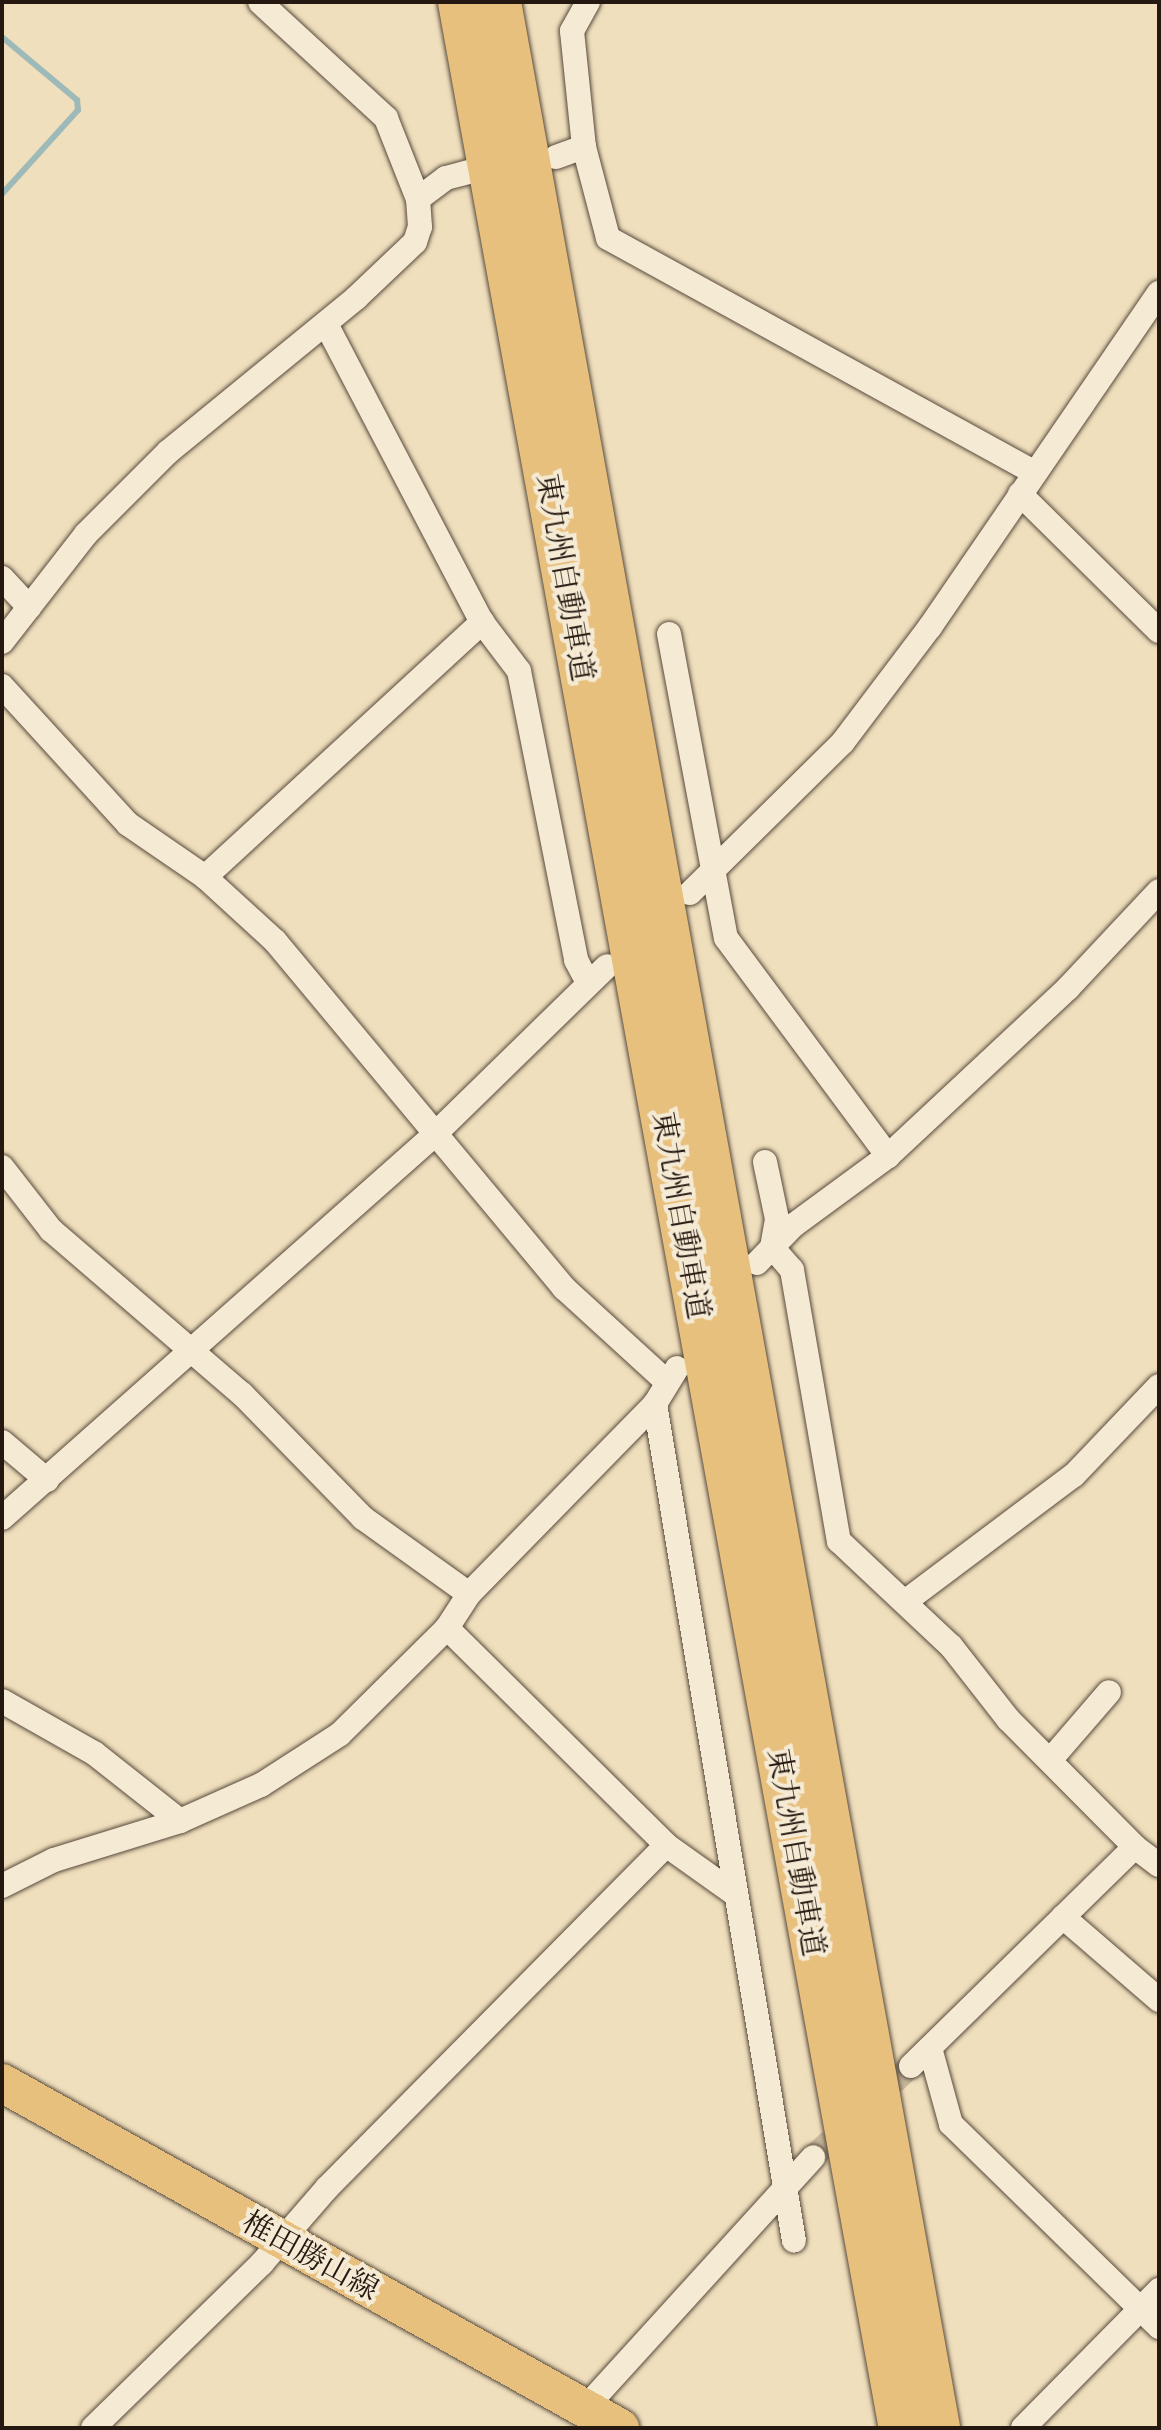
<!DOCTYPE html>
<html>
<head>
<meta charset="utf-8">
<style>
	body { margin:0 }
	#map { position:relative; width:1161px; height:2430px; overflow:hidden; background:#f0dfbd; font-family:"Gentium Book Plus","Noto Serif JP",serif }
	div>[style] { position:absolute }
	.stream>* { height:6px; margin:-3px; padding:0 3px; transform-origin:3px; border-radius:3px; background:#9dbab9 }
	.street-tunnel>* { height:24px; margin-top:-12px; transform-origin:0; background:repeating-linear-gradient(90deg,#c7b79b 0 24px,transparent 0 36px) }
	.roads { filter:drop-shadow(0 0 2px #574a3c) drop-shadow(0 0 2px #574a3c) }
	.street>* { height:24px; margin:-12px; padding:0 12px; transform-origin:12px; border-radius:12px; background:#f5ead4 }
	.primary>* { height:38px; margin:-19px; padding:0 19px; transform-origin:19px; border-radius:19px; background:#e8c07e }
	.highway>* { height:44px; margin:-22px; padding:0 22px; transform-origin:22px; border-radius:22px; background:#e8c07e }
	span { translate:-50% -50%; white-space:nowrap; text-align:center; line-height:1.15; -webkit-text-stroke:8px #f5ead4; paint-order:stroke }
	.street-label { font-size:30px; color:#241811 }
	.frame { position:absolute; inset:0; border:4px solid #241811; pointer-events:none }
</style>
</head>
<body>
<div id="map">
	<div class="stream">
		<div style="left:2px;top:37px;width:98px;rotate:40deg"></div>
		<div style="left:77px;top:100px;width:10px;rotate:84deg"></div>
		<div style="left:78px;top:110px;width:113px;rotate:132.1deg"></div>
	</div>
	<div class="street-tunnel">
		<div style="left:813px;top:2157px;width:134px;rotate:-42.9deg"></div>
	</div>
	<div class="roads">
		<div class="street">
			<div style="left:588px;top:2px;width:33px;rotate:119deg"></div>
			<div style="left:572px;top:31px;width:117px;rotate:84.1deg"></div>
			<div style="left:584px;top:147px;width:94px;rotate:75.2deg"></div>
			<div style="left:608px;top:238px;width:486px;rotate:28.8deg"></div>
			<div style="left:556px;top:157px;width:30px;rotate:-20deg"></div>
			<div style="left:418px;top:199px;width:35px;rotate:-37deg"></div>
			<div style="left:446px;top:178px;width:24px;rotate:-15deg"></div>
			<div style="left:326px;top:324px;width:336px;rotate:62.4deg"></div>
			<div style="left:482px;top:622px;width:61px;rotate:52.9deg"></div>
			<div style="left:519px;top:671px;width:295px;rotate:78.8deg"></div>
			<div style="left:576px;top:960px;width:27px;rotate:62deg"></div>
			<div style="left:1020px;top:494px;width:195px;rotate:44.6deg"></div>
			<div style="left:2px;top:578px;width:40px;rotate:47deg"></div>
			<div style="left:669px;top:634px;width:309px;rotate:79.4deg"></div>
			<div style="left:726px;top:938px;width:272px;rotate:53.4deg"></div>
			<div style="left:2px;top:642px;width:137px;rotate:-52.1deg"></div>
			<div style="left:86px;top:534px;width:116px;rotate:-45deg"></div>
			<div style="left:168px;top:452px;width:243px;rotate:-39.3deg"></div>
			<div style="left:356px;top:298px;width:81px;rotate:-43.5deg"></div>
			<div style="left:415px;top:242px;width:16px;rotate:-72deg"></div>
			<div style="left:420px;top:227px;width:28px;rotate:-94deg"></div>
			<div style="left:418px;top:199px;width:87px;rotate:-111.6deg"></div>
			<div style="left:386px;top:118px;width:171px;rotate:-137.4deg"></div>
			<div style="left:2px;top:686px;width:187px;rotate:47.6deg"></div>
			<div style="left:128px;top:824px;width:93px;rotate:34.5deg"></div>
			<div style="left:205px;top:877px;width:95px;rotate:42.4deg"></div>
			<div style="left:275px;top:941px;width:452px;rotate:50.2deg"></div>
			<div style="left:564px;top:1288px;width:138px;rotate:42.4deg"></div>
			<div style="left:205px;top:877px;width:377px;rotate:-42.6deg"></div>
			<div style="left:690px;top:893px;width:215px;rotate:-44.6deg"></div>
			<div style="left:843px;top:742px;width:144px;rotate:-52.9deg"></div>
			<div style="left:930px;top:627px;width:405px;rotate:-55.6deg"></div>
			<div style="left:765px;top:1162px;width:58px;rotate:78.1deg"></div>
			<div style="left:777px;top:1219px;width:28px;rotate:100deg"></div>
			<div style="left:772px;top:1247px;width:30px;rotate:49deg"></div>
			<div style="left:792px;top:1270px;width:275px;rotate:80.2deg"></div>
			<div style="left:839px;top:1541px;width:154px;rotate:43.2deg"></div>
			<div style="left:951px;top:1646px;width:93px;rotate:52deg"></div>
			<div style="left:1008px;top:1719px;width:180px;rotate:45.2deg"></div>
			<div style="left:2px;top:1167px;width:80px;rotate:52.1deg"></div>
			<div style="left:51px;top:1230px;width:252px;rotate:40.7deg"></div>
			<div style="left:242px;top:1394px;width:173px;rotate:45.7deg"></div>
			<div style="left:363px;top:1518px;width:130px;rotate:35.6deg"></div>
			<div style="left:757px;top:1263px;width:53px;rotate:-45.8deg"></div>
			<div style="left:794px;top:1225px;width:117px;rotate:-36.3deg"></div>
			<div style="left:888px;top:1156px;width:246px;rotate:-43deg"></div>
			<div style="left:1068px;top:988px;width:133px;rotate:-46.8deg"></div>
			<div style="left:655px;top:1404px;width:848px;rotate:80.57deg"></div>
			<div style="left:2px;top:1442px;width:59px;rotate:40.2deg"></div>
			<div style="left:2px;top:1518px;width:576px;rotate:-41.55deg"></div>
			<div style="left:433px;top:1136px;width:243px;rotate:-44.3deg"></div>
			<div style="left:906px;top:1601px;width:210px;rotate:-36.9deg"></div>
			<div style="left:1074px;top:1475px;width:123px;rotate:-46.3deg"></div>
			<div style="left:447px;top:1628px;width:308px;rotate:44.7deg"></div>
			<div style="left:666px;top:1845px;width:85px;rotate:35.4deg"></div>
			<div style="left:2px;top:1701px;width:106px;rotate:29.5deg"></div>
			<div style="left:94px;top:1753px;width:110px;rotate:38.3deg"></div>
			<div style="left:1052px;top:1758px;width:87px;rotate:-49.2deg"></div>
			<div style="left:2px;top:1886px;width:58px;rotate:-26.6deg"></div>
			<div style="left:54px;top:1860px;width:132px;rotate:-17.2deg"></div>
			<div style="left:180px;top:1821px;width:89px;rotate:-24deg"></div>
			<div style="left:261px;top:1785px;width:94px;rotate:-32.8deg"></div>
			<div style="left:340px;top:1734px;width:151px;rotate:-44.7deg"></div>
			<div style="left:447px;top:1628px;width:40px;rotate:-57.1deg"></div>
			<div style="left:469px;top:1594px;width:266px;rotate:-45.6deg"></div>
			<div style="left:655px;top:1404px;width:42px;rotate:-58.6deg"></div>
			<div style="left:1063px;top:1917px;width:127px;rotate:40.8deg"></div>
			<div style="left:930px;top:2048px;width:79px;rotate:74.6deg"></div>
			<div style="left:951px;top:2124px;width:291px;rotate:44.3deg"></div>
			<div style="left:911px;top:2066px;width:313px;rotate:-44.4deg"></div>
			<div style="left:1135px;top:1847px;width:30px;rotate:37deg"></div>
			<div style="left:585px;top:2408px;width:339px;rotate:-47.7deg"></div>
			<div style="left:93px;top:2428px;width:236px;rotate:-44.3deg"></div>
			<div style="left:262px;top:2263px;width:99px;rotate:-49.1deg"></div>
			<div style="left:327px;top:2188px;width:482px;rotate:-45.3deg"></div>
			<div style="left:1023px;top:2428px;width:194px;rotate:-45.4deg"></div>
		</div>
		<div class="primary">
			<div style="left:2px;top:2083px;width:708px;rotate:29.17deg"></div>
		</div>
		<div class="highway">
			<div style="left:460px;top:2px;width:2466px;rotate:79.7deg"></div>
			<div style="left:499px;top:2px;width:2465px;rotate:79.74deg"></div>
		</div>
	</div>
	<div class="street-label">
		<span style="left:566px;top:577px;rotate:80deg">東九州自動車道</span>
		<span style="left:682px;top:1215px;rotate:80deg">東九州自動車道</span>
		<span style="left:797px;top:1852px;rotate:80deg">東九州自動車道</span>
		<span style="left:311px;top:2255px;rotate:29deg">椎田勝山線</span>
	</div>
	<div class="frame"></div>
</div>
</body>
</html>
